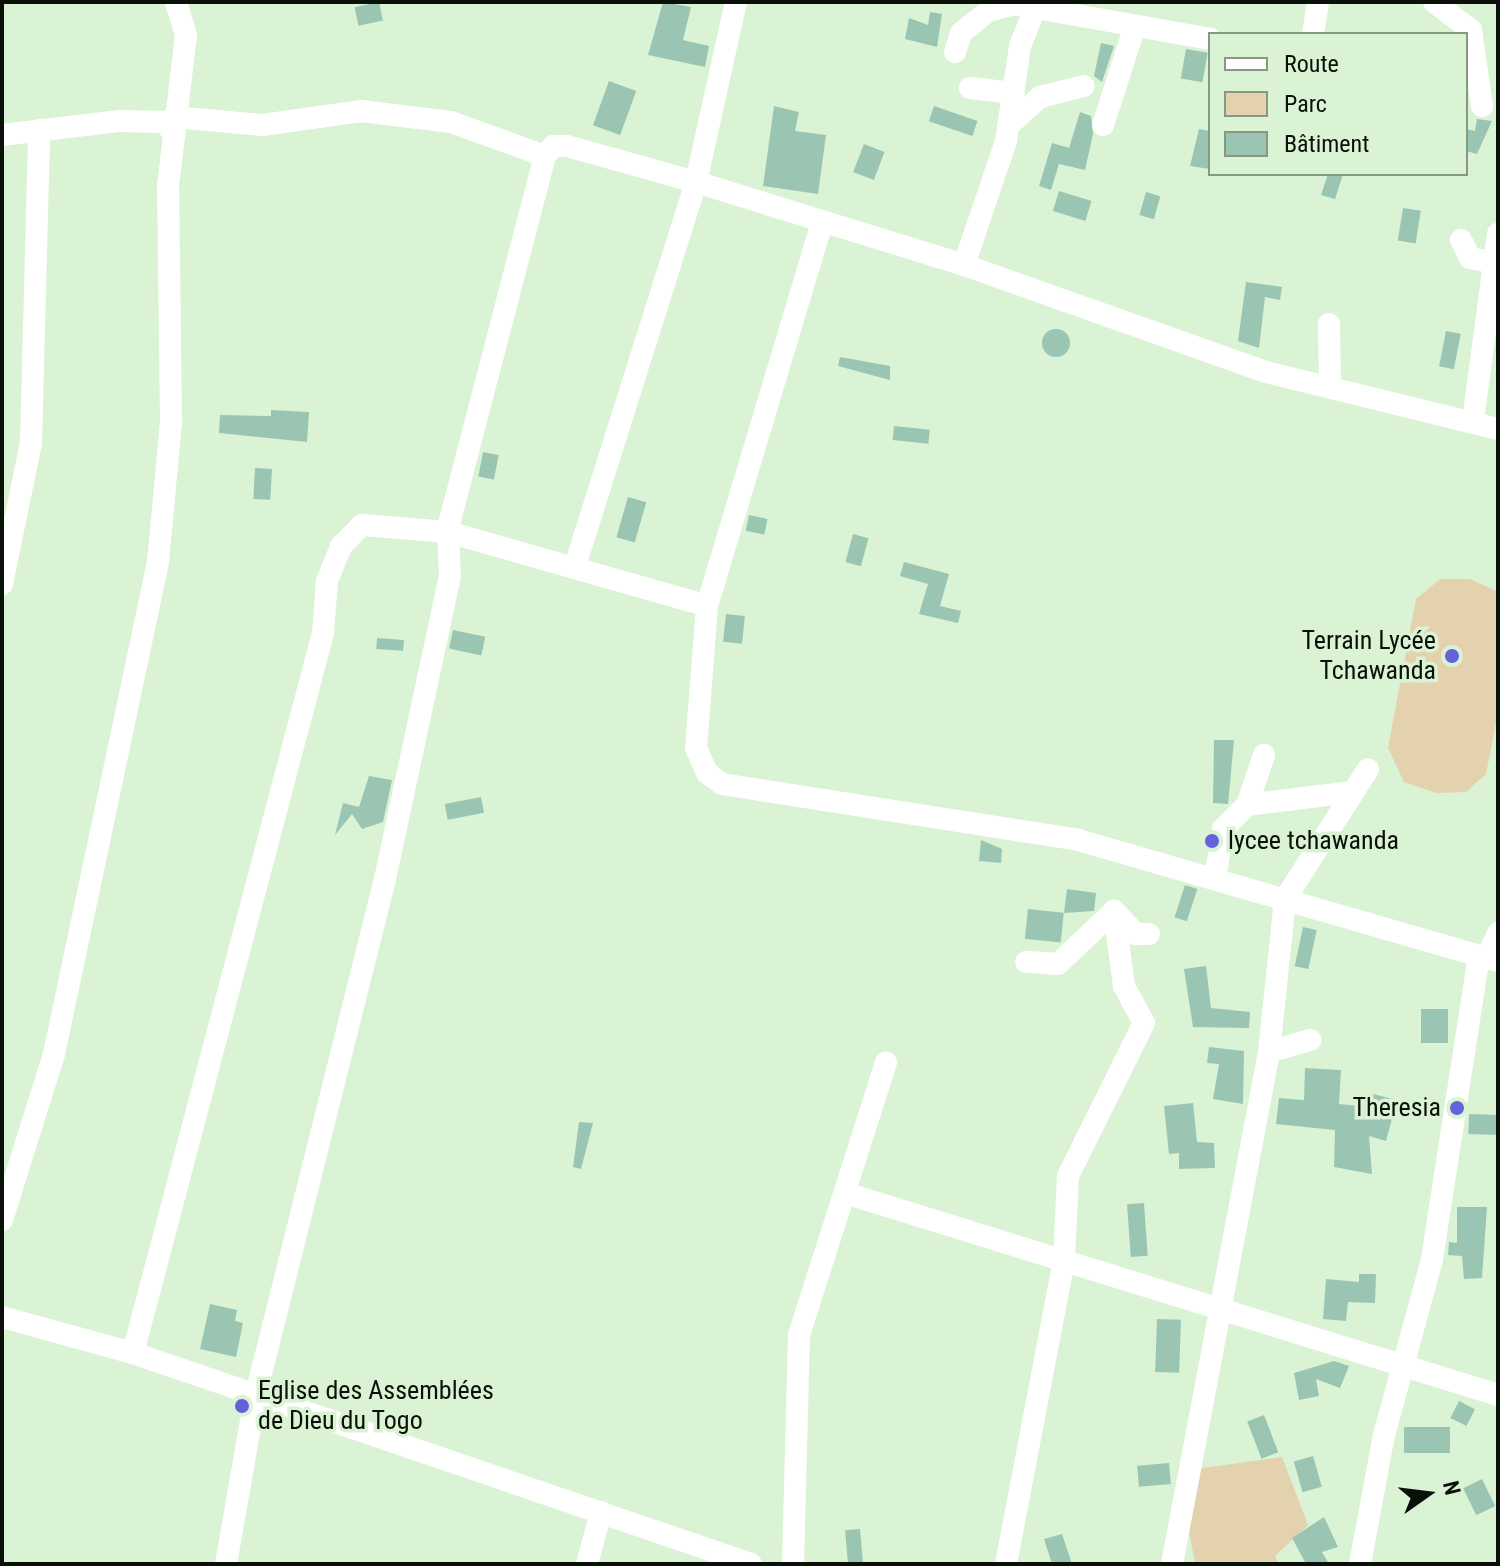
<!DOCTYPE html>
<html>
<head>
<meta charset="utf-8">
<style>
	body { margin:0 }
	#map { position:relative; width:1500px; height:1566px; overflow:hidden; background:#dbf3d5; font-family:"Roboto Condensed",sans-serif }
	div>[style] { position:absolute }
	.green>* { inset:0; background:#e4d1ae }
	.building>* { inset:0; background:#9bc5b3; transform-origin:0 0 }
	.round { border-radius:50% }
	.minor>* { height:22px; margin:-11px; padding:0 11px; transform-origin:11px; border-radius:11px; background:#fff }
	.dots>* { width:22px; height:22px; translate:-50% -50%; box-sizing:border-box; border:4px solid #dbf3d5; border-radius:50% }
	span { translate:-50% -50%; white-space:nowrap; text-align:center; line-height:1.15; -webkit-text-stroke:7px #dbf3d5; paint-order:stroke }
	.poi-label { font-size:26px; color:#0a1108 }
	.right { translate:-100% -50%; text-align:right }
	.left { translate:0 -50%; text-align:left }
	.frame { position:absolute; inset:0; border:4px solid #0a1108; pointer-events:none }
	.legend { position:absolute; left:1208px; top:32px; width:260px; height:144px; box-sizing:border-box; background:#dbf3d5; border:2px solid #879983; margin:0; padding:10px 14px; list-style:none; font-size:24px; color:#0a1108 }
	.legend li { display:flex; align-items:center; gap:16px; height:40px }
	.legend b { width:40px; border:2px solid #879983 }
	.north { position:absolute; left:1388px; top:1454px; width:80px; height:80px; -webkit-text-stroke:6px #dbf3d5; paint-order:stroke; rotate:76deg; font-size:22px; font-weight:700; line-height:32px; text-align:center; color:#0a1108 }
	.north::after { content:''; display:block; margin:auto; width:28px; height:36px; background:#0a1108; clip-path:polygon(50% 0,100% 100%,50% 72%,0 100%) }
</style>
</head>
<body>
<div id="map">
	<div class="green">
		<div style="clip-path:polygon(1440px 579px,1470px 579px,1498px 592px,1498px 713px,1486px 774px,1466px 792px,1436px 793px,1404px 782px,1388px 748px,1416px 599px)"></div>
		<div style="clip-path:polygon(1282px 1457px,1308px 1525px,1275px 1556px,1279px 1564px,1195px 1564px,1186px 1514px,1195px 1469px)"></div>
	</div>
	<div class="building">
		<div style="left:379px;top:2px;width:19px;height:25px;rotate:78deg"></div>
		<div style="clip-path:polygon(663px 2px,691px 7px,683px 40px,709px 46px,705px 67px,648px 55px)"></div>
		<div style="clip-path:polygon(930px 12px,942px 14px,937px 47px,905px 39px,909px 18px,928px 25px)"></div>
		<div style="clip-path:polygon(1101px 43px,1114px 46px,1102px 82px,1094px 76px)"></div>
		<div style="left:1186px;top:49px;width:22px;height:30px;rotate:10deg"></div>
		<div style="left:609px;top:81px;width:29px;height:47px;rotate:20deg"></div>
		<div style="clip-path:polygon(774px 106px,799px 112px,795px 131px,826px 135px,818px 194px,763px 186px)"></div>
		<div style="left:934px;top:106px;width:46px;height:16px;rotate:19deg"></div>
		<div style="clip-path:polygon(1080px 112px,1091px 116px,1093px 134px,1085px 170px,1059px 164px,1051px 190px,1039px 186px,1052px 143px,1069px 148px)"></div>
		<div style="clip-path:polygon(1477px 119px,1492px 121px,1477px 154px,1466px 151px,1466px 129px,1475px 131px)"></div>
		<div style="clip-path:polygon(1199px 129px,1210px 131px,1210px 169px,1190px 166px)"></div>
		<div style="left:864px;top:144px;width:22px;height:30px;rotate:21deg"></div>
		<div style="clip-path:polygon(1328px 174px,1343px 174px,1335px 199px,1321px 195px)"></div>
		<div style="left:1059px;top:191px;width:34px;height:21px;rotate:17deg"></div>
		<div style="left:1146px;top:192px;width:15px;height:24px;rotate:16deg"></div>
		<div style="left:1403px;top:208px;width:18px;height:33px;rotate:9deg"></div>
		<div style="clip-path:polygon(1246px 282px,1282px 287px,1280px 300px,1265px 297px,1259px 348px,1238px 341px)"></div>
		<div class="round" style="left:1042px;top:329px;width:28px;height:28px"></div>
		<div style="left:1446px;top:331px;width:15px;height:36px;rotate:11deg"></div>
		<div style="clip-path:polygon(840px 357px,890px 366px,890px 380px,838px 366px)"></div>
		<div style="clip-path:polygon(271px 410px,309px 412px,307px 442px,219px 433px,220px 415px,271px 416px)"></div>
		<div style="left:894px;top:426px;width:36px;height:14px;rotate:6deg"></div>
		<div style="left:483px;top:452px;width:16px;height:25px;rotate:11deg"></div>
		<div style="left:255px;top:468px;width:17px;height:31px;rotate:3deg"></div>
		<div style="left:628px;top:497px;width:19px;height:42px;rotate:16deg"></div>
		<div style="left:749px;top:515px;width:19px;height:16px;rotate:12deg"></div>
		<div style="left:853px;top:534px;width:16px;height:29px;rotate:15deg"></div>
		<div style="clip-path:polygon(904px 562px,949px 574px,940px 606px,961px 611px,958px 623px,919px 614px,928px 584px,900px 576px)"></div>
		<div style="left:726px;top:614px;width:19px;height:28px;rotate:6deg"></div>
		<div style="left:453px;top:630px;width:33px;height:19px;rotate:12deg"></div>
		<div style="left:377px;top:638px;width:27px;height:11px;rotate:4deg"></div>
		<div style="clip-path:polygon(1214px 740px,1234px 740px,1228px 804px,1213px 803px)"></div>
		<div style="clip-path:polygon(369px 776px,392px 780px,383px 822px,362px 829px,352px 814px,335px 835px,343px 803px,359px 807px)"></div>
		<div style="left:481px;top:797px;width:16px;height:37px;rotate:79deg"></div>
		<div style="clip-path:polygon(981px 840px,1002px 849px,1001px 863px,979px 861px)"></div>
		<div style="left:1185px;top:885px;width:13px;height:34px;rotate:18deg"></div>
		<div style="clip-path:polygon(1067px 889px,1096px 893px,1094px 911px,1064px 913px)"></div>
		<div style="left:1028px;top:909px;width:36px;height:30px;rotate:6deg"></div>
		<div style="left:1303px;top:927px;width:14px;height:40px;rotate:12deg"></div>
		<div style="clip-path:polygon(1206px 966px,1211px 1008px,1250px 1012px,1249px 1028px,1193px 1027px,1184px 969px)"></div>
		<div style="left:1421px;top:1009px;width:27px;height:34px"></div>
		<div style="clip-path:polygon(1209px 1047px,1244px 1051px,1243px 1104px,1213px 1099px,1219px 1064px,1207px 1063px)"></div>
		<div style="clip-path:polygon(1305px 1068px,1341px 1070px,1339px 1104px,1370px 1107px,1373px 1094px,1397px 1100px,1386px 1141px,1369px 1136px,1372px 1174px,1334px 1167px,1335px 1130px,1276px 1124px,1279px 1098px,1304px 1100px)"></div>
		<div style="clip-path:polygon(1193px 1103px,1197px 1142px,1214px 1143px,1215px 1168px,1179px 1169px,1179px 1153px,1169px 1154px,1164px 1106px)"></div>
		<div style="left:1469px;top:1114px;width:29px;height:20px;rotate:2deg"></div>
		<div style="clip-path:polygon(579px 1122px,593px 1123px,581px 1169px,573px 1167px)"></div>
		<div style="left:1144px;top:1203px;width:53px;height:17px;rotate:86deg"></div>
		<div style="clip-path:polygon(1457px 1207px,1487px 1207px,1482px 1278px,1464px 1279px,1462px 1256px,1448px 1255px,1449px 1242px,1457px 1243px)"></div>
		<div style="clip-path:polygon(1359px 1274px,1376px 1274px,1375px 1303px,1348px 1302px,1346px 1321px,1323px 1319px,1326px 1279px,1359px 1282px)"></div>
		<div style="clip-path:polygon(210px 1304px,237px 1310px,235px 1321px,243px 1323px,236px 1357px,200px 1349px)"></div>
		<div style="left:1157px;top:1319px;width:24px;height:53px;rotate:2deg"></div>
		<div style="clip-path:polygon(1334px 1361px,1349px 1366px,1340px 1388px,1316px 1379px,1319px 1396px,1299px 1400px,1294px 1373px)"></div>
		<div style="left:1459px;top:1401px;width:18px;height:19px;rotate:27deg"></div>
		<div style="left:1264px;top:1415px;width:40px;height:18px;rotate:69deg"></div>
		<div style="left:1450px;top:1427px;width:26px;height:46px;rotate:90deg"></div>
		<div style="left:1313px;top:1456px;width:32px;height:20px;rotate:74deg"></div>
		<div style="left:1169px;top:1463px;width:21px;height:32px;rotate:85deg"></div>
		<div style="left:1482px;top:1479px;width:30px;height:21px;rotate:64deg"></div>
		<div style="clip-path:polygon(1324px 1517px,1338px 1547px,1322px 1552px,1329px 1564px,1306px 1564px,1292px 1538px)"></div>
		<div style="left:860px;top:1529px;width:35px;height:15px;rotate:85deg"></div>
		<div style="clip-path:polygon(1062px 1534px,1072px 1564px,1052px 1564px,1044px 1539px)"></div>
	</div>
	<div class="minor">
		<div style="left:1434px;top:2px;width:46px;rotate:37.1deg"></div>
		<div style="left:1471px;top:30px;width:77px;rotate:81.8deg"></div>
		<div style="left:1313px;top:34px;width:32px;rotate:-81deg"></div>
		<div style="left:955px;top:52px;width:20px;rotate:-72deg"></div>
		<div style="left:961px;top:33px;width:35px;rotate:-39deg"></div>
		<div style="left:988px;top:11px;width:27px;rotate:-15deg"></div>
		<div style="left:1014px;top:4px;width:199px;rotate:10.1deg"></div>
		<div style="left:970px;top:88px;width:44px;rotate:6.5deg"></div>
		<div style="left:174px;top:117px;width:88px;rotate:5.2deg"></div>
		<div style="left:262px;top:125px;width:100px;rotate:-8deg"></div>
		<div style="left:361px;top:111px;width:91px;rotate:7deg"></div>
		<div style="left:451px;top:122px;width:100px;rotate:19.9deg"></div>
		<div style="left:1009px;top:125px;width:42px;rotate:-42.1deg"></div>
		<div style="left:1040px;top:97px;width:45px;rotate:-14deg"></div>
		<div style="left:1103px;top:125px;width:101px;rotate:-72.1deg"></div>
		<div style="left:2px;top:135px;width:119px;rotate:-6.8deg"></div>
		<div style="left:120px;top:121px;width:44px;rotate:1.3deg"></div>
		<div style="left:164px;top:122px;width:11px;rotate:49deg"></div>
		<div style="left:1461px;top:240px;width:20px;rotate:63deg"></div>
		<div style="left:1470px;top:258px;width:21px;rotate:11deg"></div>
		<div style="left:964px;top:265px;width:131px;rotate:-71.3deg"></div>
		<div style="left:1006px;top:141px;width:96px;rotate:-81.6deg"></div>
		<div style="left:1020px;top:46px;width:43px;rotate:-68.2deg"></div>
		<div style="left:1329px;top:324px;width:61px;rotate:89.1deg"></div>
		<div style="left:1473px;top:421px;width:189px;rotate:-82.4deg"></div>
		<div style="left:575px;top:566px;width:403px;rotate:-72.5deg"></div>
		<div style="left:696px;top:182px;width:281px;rotate:17.2deg"></div>
		<div style="left:964px;top:265px;width:320px;rotate:19.5deg"></div>
		<div style="left:1266px;top:372px;width:239px;rotate:13.8deg"></div>
		<div style="left:2px;top:584px;width:144px;rotate:-78.4deg"></div>
		<div style="left:31px;top:443px;width:313px;rotate:-88.5deg"></div>
		<div style="left:707px;top:606px;width:401px;rotate:-73.3deg"></div>
		<div style="left:1247px;top:805px;width:106px;rotate:-7.1deg"></div>
		<div style="left:1215px;top:879px;width:51px;rotate:-80.9deg"></div>
		<div style="left:1223px;top:829px;width:34px;rotate:-45deg"></div>
		<div style="left:1247px;top:805px;width:53px;rotate:-71.2deg"></div>
		<div style="left:1114px;top:911px;width:32px;rotate:46deg"></div>
		<div style="left:1136px;top:934px;width:13px"></div>
		<div style="left:1486px;top:959px;width:29px;rotate:-65deg"></div>
		<div style="left:1269px;top:1052px;width:43px;rotate:-16.3deg"></div>
		<div style="left:845px;top:1193px;width:684px;rotate:17.19deg"></div>
		<div style="left:2px;top:1220px;width:174px;rotate:-72.6deg"></div>
		<div style="left:54px;top:1054px;width:503px;rotate:-78.06deg"></div>
		<div style="left:158px;top:562px;width:140px;rotate:-84.7deg"></div>
		<div style="left:171px;top:423px;width:237px;rotate:-90.7deg"></div>
		<div style="left:168px;top:186px;width:152px;rotate:-83.2deg"></div>
		<div style="left:186px;top:35px;width:34px;rotate:-107deg"></div>
		<div style="left:2px;top:1317px;width:136px;rotate:15.4deg"></div>
		<div style="left:133px;top:1353px;width:653px;rotate:18.85deg"></div>
		<div style="left:133px;top:1353px;width:745px;rotate:-75.22deg"></div>
		<div style="left:323px;top:633px;width:52px;rotate:-85.6deg"></div>
		<div style="left:327px;top:581px;width:38px;rotate:-68deg"></div>
		<div style="left:341px;top:546px;width:30px;rotate:-45deg"></div>
		<div style="left:362px;top:525px;width:86px;rotate:4.7deg"></div>
		<div style="left:448px;top:532px;width:269px;rotate:15.9deg"></div>
		<div style="left:707px;top:606px;width:142px;rotate:94.4deg"></div>
		<div style="left:696px;top:748px;width:27px;rotate:66deg"></div>
		<div style="left:707px;top:773px;width:19px;rotate:36deg"></div>
		<div style="left:722px;top:784px;width:360px;rotate:8.9deg"></div>
		<div style="left:1078px;top:840px;width:437px;rotate:16.1deg"></div>
		<div style="left:226px;top:1564px;width:169px;rotate:-80.1deg"></div>
		<div style="left:255px;top:1398px;width:535px;rotate:-75.94deg"></div>
		<div style="left:385px;top:879px;width:309px;rotate:-77.9deg"></div>
		<div style="left:450px;top:577px;width:49px;rotate:-92.3deg"></div>
		<div style="left:448px;top:528px;width:384px;rotate:-75.4deg"></div>
		<div style="left:545px;top:156px;width:13px;rotate:-51deg"></div>
		<div style="left:553px;top:146px;width:14px"></div>
		<div style="left:567px;top:146px;width:134px;rotate:15.6deg"></div>
		<div style="left:696px;top:182px;width:184px;rotate:-77.5deg"></div>
		<div style="left:587px;top:1564px;width:54px;rotate:-74.9deg"></div>
		<div style="left:793px;top:1564px;width:229px;rotate:-88.5deg"></div>
		<div style="left:799px;top:1335px;width:286px;rotate:-72.3deg"></div>
		<div style="left:1006px;top:1564px;width:309px;rotate:-79.2deg"></div>
		<div style="left:1064px;top:1260px;width:84px;rotate:-87.3deg"></div>
		<div style="left:1068px;top:1176px;width:171px;rotate:-63.6deg"></div>
		<div style="left:1144px;top:1023px;width:42px;rotate:-118.4deg"></div>
		<div style="left:1124px;top:986px;width:76px;rotate:-97.6deg"></div>
		<div style="left:1114px;top:911px;width:77px;rotate:136.6deg"></div>
		<div style="left:1058px;top:964px;width:32px;rotate:-176deg"></div>
		<div style="left:1172px;top:1564px;width:521px;rotate:-79.27deg"></div>
		<div style="left:1269px;top:1052px;width:154px;rotate:-84deg"></div>
		<div style="left:1285px;top:899px;width:154px;rotate:-57.4deg"></div>
		<div style="left:1360px;top:1564px;width:131px;rotate:-79.5deg"></div>
		<div style="left:1384px;top:1435px;width:182px;rotate:-74.7deg"></div>
		<div style="left:1432px;top:1259px;width:307px;rotate:-81.2deg"></div>
	</div>
	<div class="dots">
		<div style="left:1452px;top:656px;background:#6362da"></div>
		<div style="left:1212px;top:841px;background:#6362da"></div>
		<div style="left:1457px;top:1108px;background:#6362da"></div>
		<div style="left:242px;top:1406px;background:#6362da"></div>
	</div>
	<div class="poi-label">
		<span class="right" style="left:1436px;top:656px">Terrain Lycée<br>Tchawanda</span>
		<span class="left" style="left:1228px;top:841px">lycee tchawanda</span>
		<span class="right" style="left:1441px;top:1108px">Theresia</span>
		<span class="left" style="left:258px;top:1406px">Eglise des Assemblées<br>de Dieu du Togo</span>
	</div>
	<div class="frame"></div>
	<ul class="legend">
	<li><b style="height:10px;background:#fff"></b>Route</li>
	<li><b style="height:22px;background:#e4d1ae"></b>Parc</li>
	<li><b style="height:22px;background:#9bc5b3"></b>Bâtiment</li>
	</ul>
	<div class="north">N</div>
</div>
</body>
</html>
